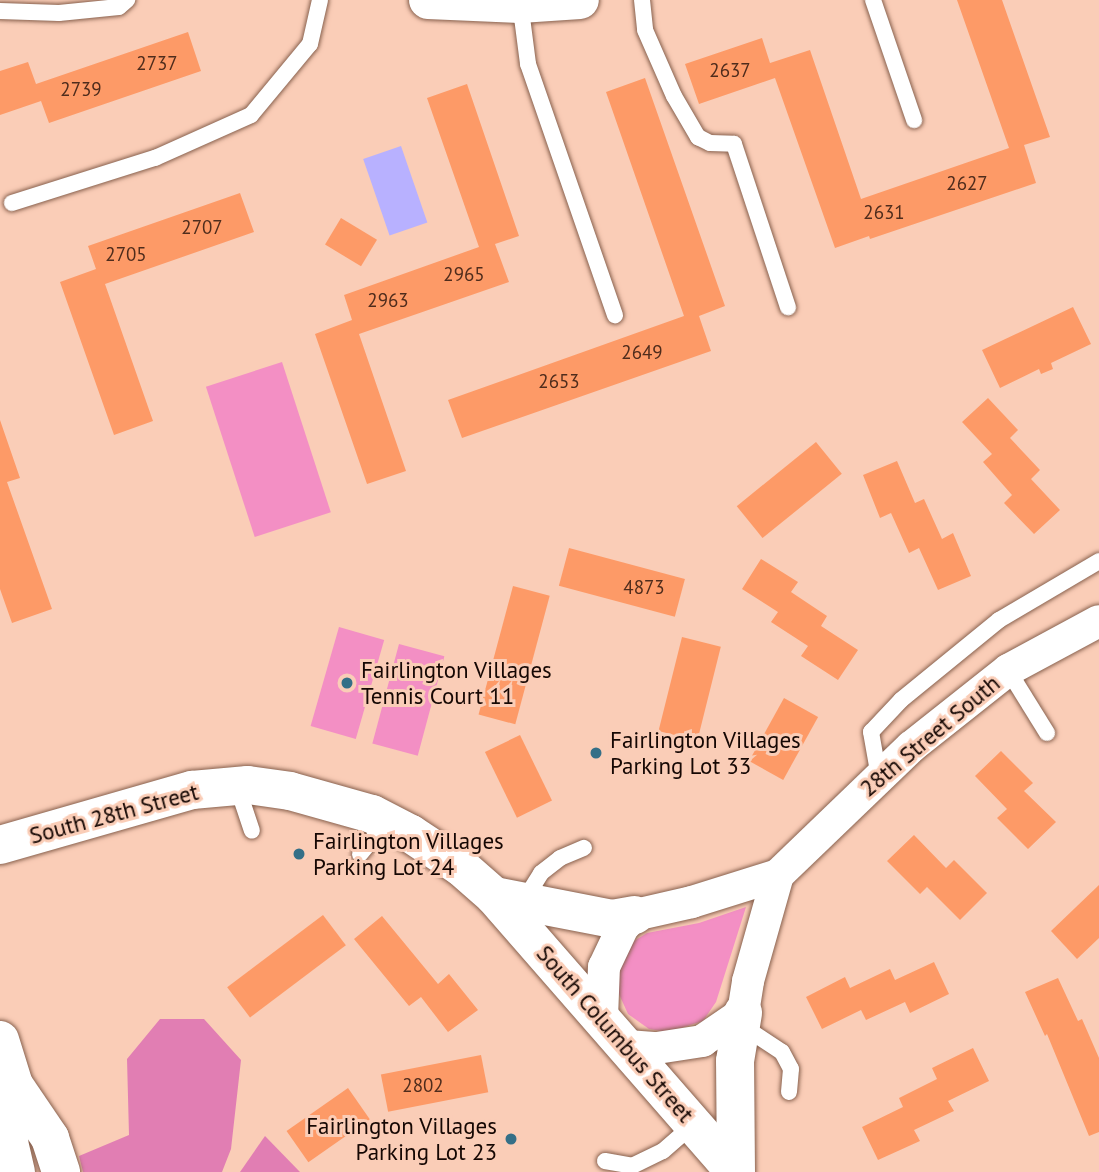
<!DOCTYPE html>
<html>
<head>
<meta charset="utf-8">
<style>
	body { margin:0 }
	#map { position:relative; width:1099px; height:1172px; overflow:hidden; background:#facdb7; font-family:"PT Sans",sans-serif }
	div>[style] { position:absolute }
	.green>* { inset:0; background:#f38fc4; transform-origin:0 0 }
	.forest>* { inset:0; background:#e17eb3 }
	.water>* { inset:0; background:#b8b1ff; transform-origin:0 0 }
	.building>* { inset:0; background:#fd9a67; transform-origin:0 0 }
	.roads { filter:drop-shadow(0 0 2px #88614e) drop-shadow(0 0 2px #88614e) }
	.lane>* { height:16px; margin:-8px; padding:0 8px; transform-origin:8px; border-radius:8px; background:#fff }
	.street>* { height:32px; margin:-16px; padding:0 16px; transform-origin:16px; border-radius:16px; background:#fff }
	.secondary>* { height:38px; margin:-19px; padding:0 19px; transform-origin:19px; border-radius:19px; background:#fff }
	.primary>* { height:38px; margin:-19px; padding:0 19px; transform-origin:19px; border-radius:19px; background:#fff }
	.dots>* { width:19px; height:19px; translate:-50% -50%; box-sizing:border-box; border:4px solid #facdb7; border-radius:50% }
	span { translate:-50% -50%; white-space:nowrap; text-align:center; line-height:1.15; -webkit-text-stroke:6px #facdb7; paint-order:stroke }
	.number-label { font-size:19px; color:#4f2c1c }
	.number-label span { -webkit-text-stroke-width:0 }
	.poi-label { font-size:23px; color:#150703 }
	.left { translate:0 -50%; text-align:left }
	.right { translate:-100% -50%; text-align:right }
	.street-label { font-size:23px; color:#150703 }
</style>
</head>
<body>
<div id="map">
	<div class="green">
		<div style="left:282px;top:362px;width:158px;height:80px;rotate:72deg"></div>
		<div style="left:339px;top:627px;width:47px;height:103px;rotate:16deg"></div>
		<div style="left:399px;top:644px;width:47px;height:103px;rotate:15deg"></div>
		<div style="clip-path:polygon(746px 907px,716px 1002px,703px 1021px,668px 1032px,649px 1029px,628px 1014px,619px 994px,617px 979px,624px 959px,634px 941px,647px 933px,699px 923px)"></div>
	</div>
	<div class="forest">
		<div style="clip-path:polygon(160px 1019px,204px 1019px,241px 1060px,231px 1149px,222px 1172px,83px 1172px,79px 1156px,129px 1135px,127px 1059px)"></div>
		<div style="clip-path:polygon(265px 1136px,300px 1172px,240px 1172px)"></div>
	</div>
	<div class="water">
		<div style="left:401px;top:146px;width:81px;height:40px;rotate:71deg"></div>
	</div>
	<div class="building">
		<div style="clip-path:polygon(957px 0,1002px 0,1050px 137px,1024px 145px,1036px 183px,870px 239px,869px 236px,835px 248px,775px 78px,699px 104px,685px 64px,762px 38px,770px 63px,810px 50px,861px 199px,1009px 148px)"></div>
		<div style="clip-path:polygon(188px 32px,201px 71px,49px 123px,41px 101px,0 115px,0 71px,28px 62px,36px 84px)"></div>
		<div style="clip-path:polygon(645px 78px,725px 306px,699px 316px,711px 351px,462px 438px,448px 400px,684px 316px,606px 92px)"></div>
		<div style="clip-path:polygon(467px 84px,519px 236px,495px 244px,509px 282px,359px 334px,406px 471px,367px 484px,315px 334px,352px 320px,344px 295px,479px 247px,427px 98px)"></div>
		<div style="clip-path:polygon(240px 193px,254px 232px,105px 284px,153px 421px,114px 435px,60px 282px,96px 269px,88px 246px)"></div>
		<div style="left:341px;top:218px;width:42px;height:31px;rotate:31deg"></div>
		<div style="clip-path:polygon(1073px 307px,1091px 344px,1051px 363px,1053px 369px,1041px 374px,1039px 369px,1000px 388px,982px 350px)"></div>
		<div style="clip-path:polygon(988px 398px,1018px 430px,1010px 438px,1040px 470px,1031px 479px,1060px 510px,1034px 534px,1004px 503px,1012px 495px,983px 462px,992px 454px,962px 422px)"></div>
		<div style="clip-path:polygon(0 420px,20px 478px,7px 482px,52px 609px,12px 623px,0 589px)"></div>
		<div style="left:816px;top:442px;width:41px;height:102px;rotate:51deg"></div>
		<div style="clip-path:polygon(897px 461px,915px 503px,924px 499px,942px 539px,953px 533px,971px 576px,938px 590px,919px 548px,909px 553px,891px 513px,880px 518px,863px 475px)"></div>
		<div style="left:569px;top:548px;width:120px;height:39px;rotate:15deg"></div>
		<div style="clip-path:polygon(761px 559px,798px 582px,791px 592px,827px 616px,821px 626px,858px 650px,838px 680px,801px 656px,808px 646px,771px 622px,778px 612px,742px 589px)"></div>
		<div style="left:513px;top:586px;width:38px;height:133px;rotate:15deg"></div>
		<div style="left:682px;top:637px;width:40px;height:97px;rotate:14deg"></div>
		<div style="left:784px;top:698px;width:39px;height:72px;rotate:29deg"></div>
		<div style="left:520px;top:735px;width:73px;height:39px;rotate:64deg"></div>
		<div style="clip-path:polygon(1001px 751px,1033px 783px,1024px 791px,1056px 822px,1028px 849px,997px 818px,1007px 809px,975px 776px)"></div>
		<div style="clip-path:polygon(914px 835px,946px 868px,954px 860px,987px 893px,960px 920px,927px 887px,920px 894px,887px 861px)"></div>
		<div style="clip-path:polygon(1099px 885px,1099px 938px,1077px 959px,1051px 931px)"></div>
		<div style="left:323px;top:915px;width:38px;height:120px;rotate:53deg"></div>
		<div style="clip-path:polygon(382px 916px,438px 984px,449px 974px,478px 1010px,448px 1032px,421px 997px,409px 1006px,354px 939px)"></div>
		<div style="clip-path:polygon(934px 962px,949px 994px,910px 1013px,905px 1002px,866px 1020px,861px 1010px,822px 1029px,806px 997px,845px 977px,850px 988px,890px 969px,895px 980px)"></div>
		<div style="clip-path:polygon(1058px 978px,1078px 1021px,1082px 1019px,1099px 1058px,1099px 1132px,1089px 1136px,1047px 1034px,1045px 1036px,1025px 992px)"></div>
		<div style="clip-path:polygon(973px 1048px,989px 1081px,948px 1101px,954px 1111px,914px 1130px,920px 1141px,878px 1160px,862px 1127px,903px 1107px,899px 1098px,937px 1079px,932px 1068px)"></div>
		<div style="left:481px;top:1055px;width:38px;height:102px;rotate:79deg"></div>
		<div style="left:348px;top:1088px;width:38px;height:75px;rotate:55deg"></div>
	</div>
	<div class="roads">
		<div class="lane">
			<div style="left:642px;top:0;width:30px;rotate:84deg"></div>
			<div style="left:645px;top:30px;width:72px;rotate:66.3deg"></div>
			<div style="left:674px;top:96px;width:48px;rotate:59.7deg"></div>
			<div style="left:698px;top:137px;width:13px;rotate:27deg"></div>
			<div style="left:710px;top:143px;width:24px;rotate:2deg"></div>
			<div style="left:734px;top:144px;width:172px;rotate:71.7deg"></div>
			<div style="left:873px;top:0;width:127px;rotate:71.1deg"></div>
			<div style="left:520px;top:2px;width:63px;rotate:82.6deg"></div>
			<div style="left:528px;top:64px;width:266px;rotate:70.9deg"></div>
			<div style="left:0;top:11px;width:59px;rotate:1.9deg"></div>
			<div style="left:59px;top:13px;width:60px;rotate:-5.7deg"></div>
			<div style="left:119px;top:7px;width:11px;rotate:-41deg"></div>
			<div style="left:12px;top:203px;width:150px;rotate:-17.5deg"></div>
			<div style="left:155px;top:158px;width:105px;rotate:-24.1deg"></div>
			<div style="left:251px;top:115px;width:92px;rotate:-50.3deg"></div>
			<div style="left:310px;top:44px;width:45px;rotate:-77.2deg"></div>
			<div style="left:1008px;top:670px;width:74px;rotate:58.2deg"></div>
			<div style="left:879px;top:777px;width:46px;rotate:-100.1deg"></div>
			<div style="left:871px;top:732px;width:44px;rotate:-46.8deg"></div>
			<div style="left:901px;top:700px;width:127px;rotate:-39.2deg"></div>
			<div style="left:999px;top:620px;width:116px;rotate:-30.5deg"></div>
			<div style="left:237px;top:786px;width:47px;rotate:71.6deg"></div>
			<div style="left:360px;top:854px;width:42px;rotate:-49.8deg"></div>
			<div style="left:523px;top:902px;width:34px;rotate:-58deg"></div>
			<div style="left:541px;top:873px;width:24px;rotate:-38deg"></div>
			<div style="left:560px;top:858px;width:26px;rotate:-23deg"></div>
			<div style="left:741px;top:1025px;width:49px;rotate:33.4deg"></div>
			<div style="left:782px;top:1052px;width:19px;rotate:62deg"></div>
			<div style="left:791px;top:1069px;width:23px;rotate:95deg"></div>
			<div style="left:605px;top:1161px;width:27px;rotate:10deg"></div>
			<div style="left:632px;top:1166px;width:34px;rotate:-26deg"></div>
			<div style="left:663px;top:1151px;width:41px;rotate:-41.1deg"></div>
		</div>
		<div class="street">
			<div style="left:602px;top:1018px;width:51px;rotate:-87.8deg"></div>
			<div style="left:604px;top:967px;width:44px;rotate:-64.6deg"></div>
			<div style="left:623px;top:927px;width:17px;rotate:-45deg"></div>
			<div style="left:635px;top:915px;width:58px;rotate:-12.8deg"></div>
			<div style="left:692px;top:902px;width:90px;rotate:-17.4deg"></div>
			<div style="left:778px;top:875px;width:185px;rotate:-43.9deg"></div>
			<div style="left:911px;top:747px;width:124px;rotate:-38.4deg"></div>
			<div style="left:1008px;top:670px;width:103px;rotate:-28.3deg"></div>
			<div style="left:627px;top:1046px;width:30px;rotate:4deg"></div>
			<div style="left:657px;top:1048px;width:46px;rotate:-8.8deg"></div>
			<div style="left:702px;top:1041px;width:50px;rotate:-34.3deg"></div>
			<div style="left:743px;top:1013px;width:32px;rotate:-81deg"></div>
			<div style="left:748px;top:981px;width:110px;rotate:-74.2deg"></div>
		</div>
		<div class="secondary">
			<div style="left:428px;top:0;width:92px;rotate:2.5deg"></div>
			<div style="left:520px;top:4px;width:60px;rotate:-3.8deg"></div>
			<div style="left:0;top:845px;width:200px;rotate:-16deg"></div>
			<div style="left:192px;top:790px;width:56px;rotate:-5.1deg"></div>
			<div style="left:248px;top:785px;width:42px;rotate:8.1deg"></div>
			<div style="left:290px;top:791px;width:85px;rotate:15.7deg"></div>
			<div style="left:372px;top:814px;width:44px;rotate:27.1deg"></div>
			<div style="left:411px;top:834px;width:60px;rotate:33.4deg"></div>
			<div style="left:461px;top:867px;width:44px;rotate:41.3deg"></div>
			<div style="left:494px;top:896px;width:366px;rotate:48.9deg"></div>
			<div style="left:494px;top:896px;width:120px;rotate:11deg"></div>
			<div style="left:612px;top:919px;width:23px;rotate:-10deg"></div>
			<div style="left:736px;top:1172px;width:111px;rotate:-90.5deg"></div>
			<div style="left:735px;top:1061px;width:49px;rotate:-80.5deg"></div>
		</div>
		<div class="primary">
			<div style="left:0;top:1040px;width:47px;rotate:72.7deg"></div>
			<div style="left:14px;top:1085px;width:64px;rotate:55.8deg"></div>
			<div style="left:50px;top:1138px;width:36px;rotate:72deg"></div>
			<div style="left:14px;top:1085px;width:57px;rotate:95deg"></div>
			<div style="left:9px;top:1142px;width:31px;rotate:77deg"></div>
		</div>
	</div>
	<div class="dots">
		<div style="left:347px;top:683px;background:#346f87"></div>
		<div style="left:596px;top:753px;background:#346f87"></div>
		<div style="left:299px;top:854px;background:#346f87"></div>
		<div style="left:511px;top:1139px;background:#346f87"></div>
	</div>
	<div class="number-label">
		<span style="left:157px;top:64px">2737</span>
		<span style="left:730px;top:71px">2637</span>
		<span style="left:81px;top:90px">2739</span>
		<span style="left:967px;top:184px">2627</span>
		<span style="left:884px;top:213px">2631</span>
		<span style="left:202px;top:228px">2707</span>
		<span style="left:126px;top:255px">2705</span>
		<span style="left:464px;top:275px">2965</span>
		<span style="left:388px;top:301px">2963</span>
		<span style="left:642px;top:353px">2649</span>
		<span style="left:559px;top:382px">2653</span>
		<span style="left:644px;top:588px">4873</span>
		<span style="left:423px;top:1086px">2802</span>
	</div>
	<div class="poi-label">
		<span class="left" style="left:361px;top:683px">Fairlington Villages<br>Tennis Court 11</span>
		<span class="left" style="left:610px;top:753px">Fairlington Villages<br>Parking Lot 33</span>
		<span class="left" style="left:313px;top:854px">Fairlington Villages<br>Parking Lot 24</span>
		<span class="right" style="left:497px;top:1139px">Fairlington Villages<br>Parking Lot 23</span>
	</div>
	<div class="street-label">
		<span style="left:930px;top:736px;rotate:-40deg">28th Street South</span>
		<span style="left:114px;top:814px;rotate:-15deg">South 28th Street</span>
		<span style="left:615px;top:1034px;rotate:49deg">South Columbus Street</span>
	</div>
</div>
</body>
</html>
